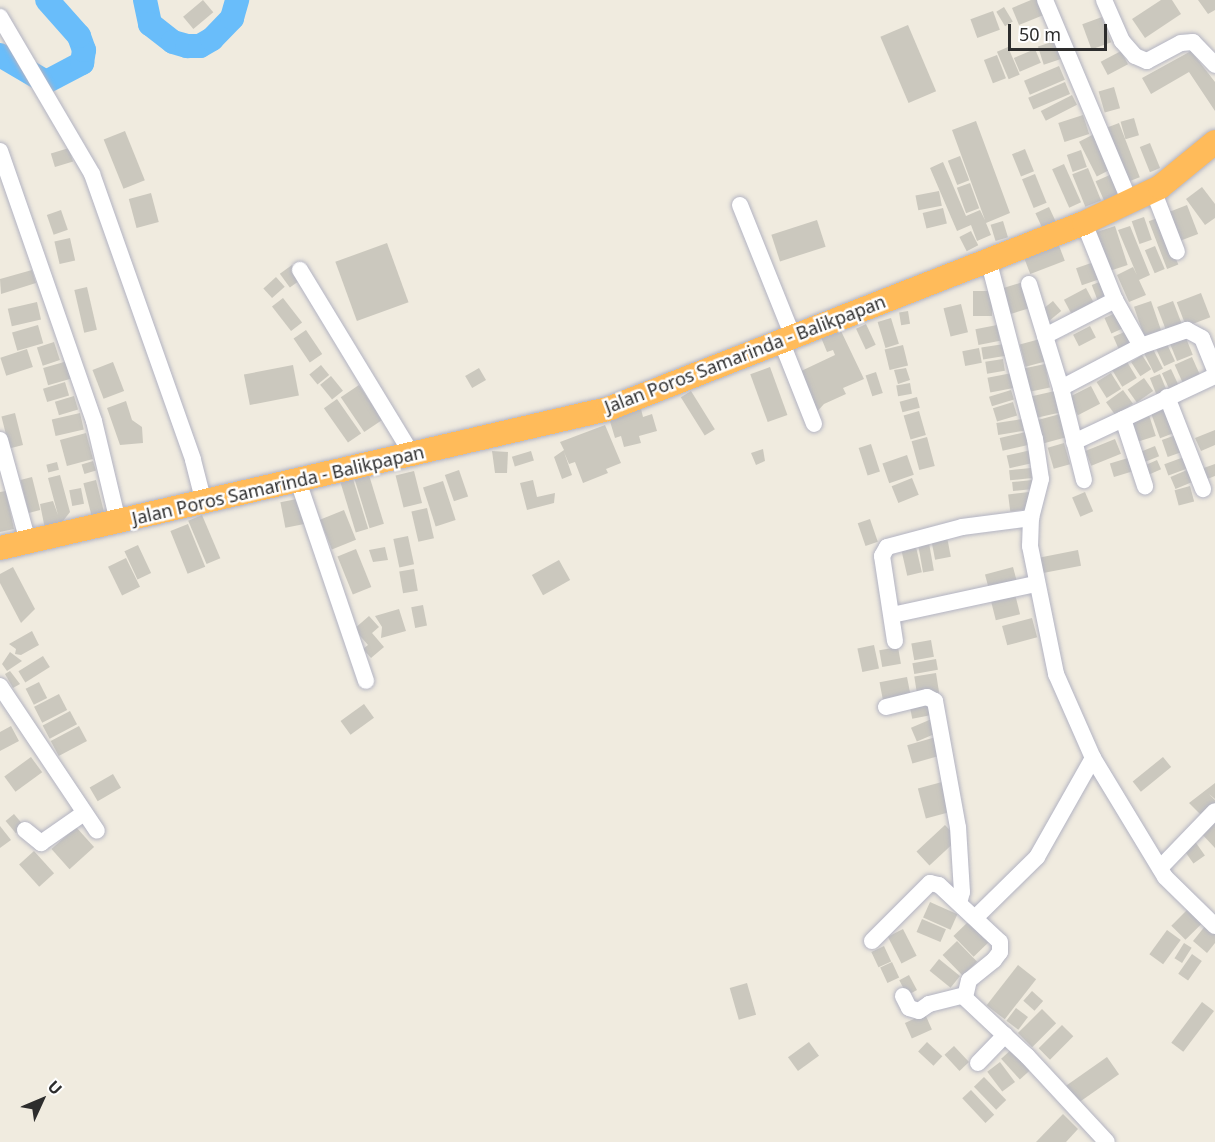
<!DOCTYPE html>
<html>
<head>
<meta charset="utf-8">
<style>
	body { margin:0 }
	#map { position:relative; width:1215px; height:1142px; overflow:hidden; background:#f0ebdf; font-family:"Noto Sans",sans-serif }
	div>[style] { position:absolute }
	.river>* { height:24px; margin:-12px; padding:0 12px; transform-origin:12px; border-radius:12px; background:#69bdfa }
	.building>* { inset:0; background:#cbc8be; transform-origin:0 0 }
	.roads { filter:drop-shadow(0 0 2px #b2b3c2) drop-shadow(0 0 2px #b2b3c2) }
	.minor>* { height:16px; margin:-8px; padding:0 8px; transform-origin:8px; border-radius:8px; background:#fff }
	.highway>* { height:24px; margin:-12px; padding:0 12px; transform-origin:12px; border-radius:12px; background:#ffbb5a }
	span { translate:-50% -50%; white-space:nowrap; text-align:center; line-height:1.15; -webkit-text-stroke:5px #fff; paint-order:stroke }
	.street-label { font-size:18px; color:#2d2d2d }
	.north { position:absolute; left:12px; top:1070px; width:60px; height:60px; -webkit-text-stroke:4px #fff; paint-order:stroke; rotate:46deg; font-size:16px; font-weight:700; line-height:24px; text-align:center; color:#2d2d2d }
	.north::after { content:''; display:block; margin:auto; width:21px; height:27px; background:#2d2d2d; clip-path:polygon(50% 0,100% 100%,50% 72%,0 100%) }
	.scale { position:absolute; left:1008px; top:24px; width:99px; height:27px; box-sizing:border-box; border:3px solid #2d2d2d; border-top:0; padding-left:8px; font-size:18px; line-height:21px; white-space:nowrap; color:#2d2d2d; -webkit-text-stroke:4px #fff; paint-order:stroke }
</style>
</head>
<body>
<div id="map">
	<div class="river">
		<div style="left:145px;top:0;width:25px;rotate:78deg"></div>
		<div style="left:150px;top:24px;width:29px;rotate:38deg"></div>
		<div style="left:173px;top:42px;width:15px;rotate:16deg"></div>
		<div style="left:187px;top:46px;width:13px"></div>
		<div style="left:200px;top:46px;width:14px;rotate:-30deg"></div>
		<div style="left:212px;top:39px;width:29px;rotate:-46deg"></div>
		<div style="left:232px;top:18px;width:19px;rotate:-74deg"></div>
		<div style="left:0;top:55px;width:53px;rotate:30.4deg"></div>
		<div style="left:46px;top:82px;width:41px;rotate:-27.8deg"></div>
		<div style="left:82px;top:63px;width:13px;rotate:-81deg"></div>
		<div style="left:84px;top:50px;width:15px;rotate:-110deg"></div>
		<div style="left:79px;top:36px;width:48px;rotate:-131.6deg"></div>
	</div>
	<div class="building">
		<div style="left:203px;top:0;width:16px;height:26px;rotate:50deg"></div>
		<div style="clip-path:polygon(1031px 0,1040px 0,1046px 14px,1019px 25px,1012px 8px)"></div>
		<div style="clip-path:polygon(1161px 0,1172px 0,1181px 14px,1145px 38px,1132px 19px)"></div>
		<div style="clip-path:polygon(1198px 0,1215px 0,1215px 10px,1208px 14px)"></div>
		<div style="left:1004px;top:7px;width:17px;height:9px;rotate:59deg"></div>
		<div style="left:993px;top:11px;width:20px;height:24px;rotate:70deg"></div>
		<div style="left:1102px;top:17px;width:27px;height:21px;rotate:70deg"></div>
		<div style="left:908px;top:25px;width:72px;height:30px;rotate:67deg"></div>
		<div style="left:1055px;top:41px;width:19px;height:18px;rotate:72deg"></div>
		<div style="left:1008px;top:47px;width:30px;height:12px;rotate:67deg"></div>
		<div style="left:1035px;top:49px;width:15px;height:23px;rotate:67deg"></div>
		<div style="left:1121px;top:51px;width:15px;height:23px;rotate:62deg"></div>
		<div style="clip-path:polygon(1191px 51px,1215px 82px,1215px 111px,1189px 72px,1151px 94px,1142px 78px)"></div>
		<div style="left:997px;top:55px;width:25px;height:14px;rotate:69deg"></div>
		<div style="left:1059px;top:66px;width:15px;height:38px;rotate:67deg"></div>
		<div style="left:1065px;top:82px;width:13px;height:40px;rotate:67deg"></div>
		<div style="left:1114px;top:87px;width:22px;height:16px;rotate:74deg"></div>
		<div style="left:1072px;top:95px;width:11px;height:35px;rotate:63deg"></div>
		<div style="left:1083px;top:115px;width:20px;height:26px;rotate:72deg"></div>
		<div style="left:1134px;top:118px;width:18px;height:14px;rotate:74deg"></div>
		<div style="clip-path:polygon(976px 121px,1010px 213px,986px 223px,991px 235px,977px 241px,971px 225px,957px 231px,930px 168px,943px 162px,966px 216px,980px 210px,985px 220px,952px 130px)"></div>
		<div style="left:1119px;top:123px;width:58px;height:12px;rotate:69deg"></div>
		<div style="left:125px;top:131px;width:53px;height:23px;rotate:68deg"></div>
		<div style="left:1096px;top:133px;width:39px;height:19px;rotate:63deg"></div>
		<div style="left:1150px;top:143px;width:27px;height:11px;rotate:68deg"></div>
		<div style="left:69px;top:148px;width:14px;height:19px;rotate:73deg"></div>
		<div style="left:1025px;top:149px;width:24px;height:14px;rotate:68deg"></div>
		<div style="left:1081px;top:150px;width:18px;height:15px;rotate:71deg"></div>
		<div style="left:960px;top:156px;width:26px;height:13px;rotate:69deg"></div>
		<div style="left:1064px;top:164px;width:42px;height:13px;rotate:66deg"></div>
		<div style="left:1088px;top:168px;width:35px;height:17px;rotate:68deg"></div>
		<div style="left:1035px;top:174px;width:31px;height:14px;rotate:68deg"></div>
		<div style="left:1112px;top:174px;width:22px;height:18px;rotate:66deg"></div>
		<div style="left:970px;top:183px;width:27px;height:14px;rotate:70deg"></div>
		<div style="clip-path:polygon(1202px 187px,1215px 204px,1215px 218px,1205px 225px,1186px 199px)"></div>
		<div style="left:939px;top:191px;width:15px;height:24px;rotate:79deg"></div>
		<div style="left:151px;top:193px;width:30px;height:23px;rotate:75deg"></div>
		<div style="left:1187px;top:205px;width:31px;height:22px;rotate:69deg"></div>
		<div style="left:1049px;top:207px;width:17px;height:15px;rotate:65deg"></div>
		<div style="left:943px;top:208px;width:16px;height:21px;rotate:76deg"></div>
		<div style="left:61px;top:210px;width:21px;height:15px;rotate:71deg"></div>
		<div style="left:1144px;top:217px;width:24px;height:13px;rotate:71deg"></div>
		<div style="left:1160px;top:217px;width:51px;height:12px;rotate:69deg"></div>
		<div style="left:817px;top:220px;width:28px;height:48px;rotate:72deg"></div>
		<div style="left:1003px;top:221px;width:17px;height:13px;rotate:73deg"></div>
		<div style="left:1115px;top:226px;width:41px;height:20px;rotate:72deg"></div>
		<div style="clip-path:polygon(1130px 226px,1150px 275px,1139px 280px,1146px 295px,1129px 302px,1117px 275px,1133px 267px,1137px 275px,1118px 230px)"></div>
		<div style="left:971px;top:231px;width:16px;height:13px;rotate:63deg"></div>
		<div style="left:70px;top:238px;width:23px;height:16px;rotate:77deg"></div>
		<div style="left:387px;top:243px;width:63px;height:55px;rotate:70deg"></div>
		<div style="left:1058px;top:243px;width:19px;height:37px;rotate:69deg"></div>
		<div style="left:1155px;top:246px;width:25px;height:11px;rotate:67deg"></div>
		<div style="left:1094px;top:262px;width:18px;height:19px;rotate:71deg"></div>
		<div style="left:292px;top:265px;width:17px;height:15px;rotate:54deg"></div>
		<div style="clip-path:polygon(32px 270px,36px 283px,1px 294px,0 279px)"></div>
		<div style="left:276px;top:277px;width:13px;height:17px;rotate:48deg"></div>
		<div style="left:1102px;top:281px;width:19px;height:11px;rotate:69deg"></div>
		<div style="left:1023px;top:282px;width:27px;height:23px;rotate:73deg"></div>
		<div style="left:87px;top:287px;width:44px;height:13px;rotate:77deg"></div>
		<div style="left:1086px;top:288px;width:17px;height:25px;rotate:62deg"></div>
		<div style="left:992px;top:291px;width:25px;height:19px;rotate:90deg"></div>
		<div style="left:1201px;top:293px;width:26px;height:26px;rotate:69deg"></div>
		<div style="left:283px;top:298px;width:31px;height:14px;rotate:52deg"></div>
		<div style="left:1053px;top:301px;width:13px;height:18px;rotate:51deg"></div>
		<div style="left:1151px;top:301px;width:31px;height:18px;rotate:71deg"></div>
		<div style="left:1173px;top:301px;width:26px;height:17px;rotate:69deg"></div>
		<div style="left:37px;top:302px;width:18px;height:30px;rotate:77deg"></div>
		<div style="left:961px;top:304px;width:29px;height:18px;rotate:76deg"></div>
		<div style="left:908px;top:311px;width:13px;height:9px;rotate:81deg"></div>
		<div style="left:1120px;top:311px;width:17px;height:17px;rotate:66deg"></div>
		<div style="left:891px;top:318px;width:27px;height:14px;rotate:73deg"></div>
		<div style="left:866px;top:324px;width:23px;height:11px;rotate:65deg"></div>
		<div style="left:38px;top:325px;width:19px;height:27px;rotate:74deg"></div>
		<div style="left:997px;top:325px;width:16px;height:22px;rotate:79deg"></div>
		<div style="left:1090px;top:326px;width:13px;height:19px;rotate:63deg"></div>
		<div style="left:306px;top:330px;width:29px;height:15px;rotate:56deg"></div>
		<div style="left:1129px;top:330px;width:13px;height:17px;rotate:67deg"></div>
		<div style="clip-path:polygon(841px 331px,864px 379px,843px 388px,846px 394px,824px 404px,814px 415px,799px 372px,835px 355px,833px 350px,827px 352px,820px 335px)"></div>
		<div style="left:1186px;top:338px;width:18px;height:17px;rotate:68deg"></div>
		<div style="left:1040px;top:339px;width:23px;height:21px;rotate:75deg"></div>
		<div style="left:54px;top:342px;width:19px;height:18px;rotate:72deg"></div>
		<div style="left:1004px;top:344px;width:12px;height:23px;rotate:81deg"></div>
		<div style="left:1167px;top:344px;width:19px;height:12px;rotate:65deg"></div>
		<div style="left:903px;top:345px;width:21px;height:19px;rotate:76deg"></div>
		<div style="left:979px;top:348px;width:15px;height:17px;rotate:79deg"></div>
		<div style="left:27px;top:349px;width:19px;height:28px;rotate:72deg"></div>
		<div style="left:1153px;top:349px;width:22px;height:10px;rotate:63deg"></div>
		<div style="left:1142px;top:355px;width:17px;height:13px;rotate:57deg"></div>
		<div style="left:1192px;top:357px;width:22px;height:19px;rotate:66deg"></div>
		<div style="left:1003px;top:359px;width:12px;height:18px;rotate:81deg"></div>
		<div style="left:71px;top:360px;width:18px;height:29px;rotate:74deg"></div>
		<div style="left:1126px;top:360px;width:21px;height:17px;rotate:59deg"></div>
		<div style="left:113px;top:362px;width:31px;height:22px;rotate:69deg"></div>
		<div style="left:1045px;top:364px;width:24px;height:22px;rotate:78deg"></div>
		<div style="left:293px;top:365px;width:31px;height:50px;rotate:79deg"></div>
		<div style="left:321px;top:365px;width:13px;height:15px;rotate:51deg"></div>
		<div style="left:770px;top:367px;width:51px;height:21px;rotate:70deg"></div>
		<div style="left:479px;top:368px;width:14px;height:16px;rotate:60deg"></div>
		<div style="clip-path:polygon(906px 368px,910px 380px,898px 384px,894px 370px)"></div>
		<div style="left:1171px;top:369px;width:19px;height:10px;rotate:65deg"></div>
		<div style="left:876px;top:372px;width:22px;height:11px;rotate:72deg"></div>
		<div style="left:1012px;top:373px;width:15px;height:25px;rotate:79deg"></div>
		<div style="left:1111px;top:373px;width:19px;height:17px;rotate:58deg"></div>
		<div style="left:1160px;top:374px;width:18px;height:11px;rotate:68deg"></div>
		<div style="left:331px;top:376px;width:19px;height:14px;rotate:51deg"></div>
		<div style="left:1144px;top:378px;width:16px;height:20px;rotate:55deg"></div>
		<div style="left:65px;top:382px;width:14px;height:23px;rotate:73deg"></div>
		<div style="left:910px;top:383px;width:11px;height:14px;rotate:80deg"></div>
		<div style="left:359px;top:385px;width:42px;height:22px;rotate:56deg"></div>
		<div style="left:1091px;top:386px;width:20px;height:25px;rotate:63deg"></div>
		<div style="left:1011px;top:390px;width:10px;height:23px;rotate:73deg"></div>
		<div style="left:1123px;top:390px;width:17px;height:21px;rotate:54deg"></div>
		<div style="left:691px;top:391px;width:45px;height:12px;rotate:58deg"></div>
		<div style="left:1055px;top:391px;width:22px;height:25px;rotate:77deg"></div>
		<div style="left:74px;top:396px;width:14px;height:20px;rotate:73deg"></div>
		<div style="left:917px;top:397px;width:11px;height:18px;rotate:75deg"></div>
		<div style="left:337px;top:399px;width:42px;height:16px;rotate:55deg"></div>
		<div style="clip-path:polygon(126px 401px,132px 420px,142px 427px,143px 443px,120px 445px,107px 408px)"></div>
		<div style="left:1013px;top:402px;width:14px;height:21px;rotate:73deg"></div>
		<div style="left:1164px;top:408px;width:27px;height:14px;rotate:70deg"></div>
		<div style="clip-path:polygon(641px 409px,643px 417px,652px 414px,657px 431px,639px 436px,641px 443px,624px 447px,621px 436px,615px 438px,609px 418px)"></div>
		<div style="left:919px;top:411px;width:25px;height:16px;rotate:74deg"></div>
		<div style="left:15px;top:413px;width:33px;height:14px;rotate:76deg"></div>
		<div style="left:80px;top:413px;width:17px;height:29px;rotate:77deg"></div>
		<div style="left:1060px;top:414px;width:24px;height:23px;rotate:75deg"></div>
		<div style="left:1149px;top:415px;width:22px;height:20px;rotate:72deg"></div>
		<div style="left:1022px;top:419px;width:12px;height:26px;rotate:81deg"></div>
		<div style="clip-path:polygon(605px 425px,621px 463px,606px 469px,608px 473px,583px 483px,575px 462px,569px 464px,564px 452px,572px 475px,562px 479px,554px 457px,564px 450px,560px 442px)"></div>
		<div style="clip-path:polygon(1215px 430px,1215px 445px,1201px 451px,1195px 438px)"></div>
		<div style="left:1026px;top:432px;width:13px;height:27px;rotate:77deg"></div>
		<div style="left:86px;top:433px;width:27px;height:27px;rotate:75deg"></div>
		<div style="left:1176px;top:435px;width:18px;height:15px;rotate:71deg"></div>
		<div style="left:927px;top:437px;width:30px;height:16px;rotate:75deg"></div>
		<div style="left:1115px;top:439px;width:16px;height:32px;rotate:68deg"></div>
		<div style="left:1064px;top:443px;width:22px;height:17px;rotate:74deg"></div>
		<div style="left:871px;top:444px;width:29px;height:13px;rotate:72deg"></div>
		<div style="left:1155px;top:446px;width:11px;height:16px;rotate:68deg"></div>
		<div style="clip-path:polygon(763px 449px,765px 461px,756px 465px,751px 453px)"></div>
		<div style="left:1031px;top:450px;width:13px;height:25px;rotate:77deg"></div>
		<div style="clip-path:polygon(492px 451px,508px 452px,507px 473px,495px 473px)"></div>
		<div style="left:531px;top:451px;width:10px;height:20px;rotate:73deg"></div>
		<div style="left:907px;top:455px;width:21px;height:26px;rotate:71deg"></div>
		<div style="left:1184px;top:457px;width:12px;height:21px;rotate:70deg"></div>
		<div style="left:1128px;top:458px;width:14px;height:19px;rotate:73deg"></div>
		<div style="left:1157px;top:460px;width:10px;height:13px;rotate:66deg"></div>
		<div style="left:93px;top:461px;width:10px;height:12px;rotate:73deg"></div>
		<div style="left:57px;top:462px;width:8px;height:11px;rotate:76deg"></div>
		<div style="clip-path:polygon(1215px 464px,1215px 476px,1202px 481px,1198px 470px)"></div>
		<div style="left:1031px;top:468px;width:10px;height:22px;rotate:84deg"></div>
		<div style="left:459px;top:470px;width:28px;height:15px;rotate:71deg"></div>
		<div style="left:1187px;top:470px;width:13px;height:18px;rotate:67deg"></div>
		<div style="left:414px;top:471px;width:33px;height:19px;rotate:76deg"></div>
		<div style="clip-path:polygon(60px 475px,70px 512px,60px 525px,45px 529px,40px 504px,53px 501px,58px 515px,48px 478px)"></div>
		<div style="left:369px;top:475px;width:51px;height:15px;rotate:73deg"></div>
		<div style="left:32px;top:477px;width:34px;height:12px;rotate:76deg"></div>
		<div style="left:912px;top:478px;width:18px;height:22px;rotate:68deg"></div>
		<div style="left:353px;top:479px;width:52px;height:13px;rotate:73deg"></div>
		<div style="left:96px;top:480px;width:34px;height:13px;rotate:76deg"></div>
		<div style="clip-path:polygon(533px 480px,537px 497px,555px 493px,554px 503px,527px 510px,520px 483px)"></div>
		<div style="left:1032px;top:480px;width:9px;height:20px;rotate:84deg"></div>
		<div style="left:443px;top:481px;width:41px;height:21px;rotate:72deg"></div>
		<div style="left:1190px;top:486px;width:16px;height:16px;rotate:75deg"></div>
		<div style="left:81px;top:488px;width:16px;height:12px;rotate:79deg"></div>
		<div style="clip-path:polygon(6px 491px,14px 529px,0 532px,0 492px)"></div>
		<div style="left:1029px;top:492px;width:17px;height:21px;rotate:83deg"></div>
		<div style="left:1085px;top:492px;width:21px;height:14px;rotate:67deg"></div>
		<div style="left:302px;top:498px;width:26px;height:22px;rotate:79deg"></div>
		<div style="left:427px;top:508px;width:31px;height:16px;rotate:77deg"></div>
		<div style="left:344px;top:510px;width:32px;height:26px;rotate:68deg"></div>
		<div style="left:202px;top:515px;width:47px;height:15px;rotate:67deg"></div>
		<div style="left:870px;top:519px;width:24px;height:13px;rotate:71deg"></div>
		<div style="left:188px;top:524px;width:46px;height:19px;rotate:68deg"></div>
		<div style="left:408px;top:536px;width:29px;height:15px;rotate:78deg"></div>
		<div style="left:947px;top:537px;width:20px;height:16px;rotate:79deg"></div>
		<div style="left:929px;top:543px;width:28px;height:11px;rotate:80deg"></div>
		<div style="left:138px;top:545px;width:31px;height:15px;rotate:65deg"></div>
		<div style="clip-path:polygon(385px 547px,388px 560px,373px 562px,369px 550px)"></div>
		<div style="left:916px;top:547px;width:26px;height:15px;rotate:77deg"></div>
		<div style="left:356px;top:549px;width:41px;height:20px;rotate:68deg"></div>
		<div style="left:1078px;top:550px;width:16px;height:40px;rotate:79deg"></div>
		<div style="left:126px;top:558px;width:32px;height:20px;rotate:64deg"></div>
		<div style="left:559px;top:560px;width:23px;height:31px;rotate:61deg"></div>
		<div style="clip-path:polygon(13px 567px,35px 609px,21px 623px,0 583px,0 574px)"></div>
		<div style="left:1013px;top:567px;width:20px;height:29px;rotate:75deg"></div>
		<div style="left:414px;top:569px;width:22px;height:15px;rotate:80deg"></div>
		<div style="left:1014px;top:590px;width:25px;height:25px;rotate:76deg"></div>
		<div style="left:423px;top:605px;width:21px;height:12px;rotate:79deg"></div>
		<div style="clip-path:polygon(399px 609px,406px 631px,381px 638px,382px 627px,375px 616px)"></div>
		<div style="clip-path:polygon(369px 616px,379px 627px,372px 633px,384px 647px,371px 658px,363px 649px,368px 645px,354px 629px)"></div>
		<div style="left:1032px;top:618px;width:20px;height:31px;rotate:75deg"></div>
		<div style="clip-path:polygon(32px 631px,39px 645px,21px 655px,15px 654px,16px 649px,9px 644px)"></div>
		<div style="left:931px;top:640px;width:17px;height:20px;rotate:80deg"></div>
		<div style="left:874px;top:645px;width:24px;height:17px;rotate:78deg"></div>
		<div style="left:898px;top:647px;width:17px;height:19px;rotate:80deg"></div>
		<div style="clip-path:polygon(10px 652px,22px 661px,7px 671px,2px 664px)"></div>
		<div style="left:43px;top:656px;width:13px;height:29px;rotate:58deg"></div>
		<div style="left:936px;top:659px;width:11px;height:24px;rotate:80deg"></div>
		<div style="clip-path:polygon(10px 671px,20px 684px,13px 688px,5px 674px)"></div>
		<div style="left:936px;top:673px;width:20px;height:22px;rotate:81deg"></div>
		<div style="left:907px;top:677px;width:21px;height:28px;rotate:79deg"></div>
		<div style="left:39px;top:682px;width:18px;height:15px;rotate:63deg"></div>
		<div style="left:59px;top:694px;width:18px;height:28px;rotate:63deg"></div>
		<div style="left:930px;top:700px;width:15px;height:21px;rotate:79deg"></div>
		<div style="left:364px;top:704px;width:17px;height:29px;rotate:54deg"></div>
		<div style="left:70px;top:711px;width:15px;height:31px;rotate:62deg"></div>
		<div style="left:934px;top:718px;width:15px;height:25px;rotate:67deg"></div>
		<div style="clip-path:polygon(11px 726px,19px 741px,0 751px,0 732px)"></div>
		<div style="left:79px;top:726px;width:17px;height:32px;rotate:62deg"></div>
		<div style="left:936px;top:737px;width:19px;height:30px;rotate:74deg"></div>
		<div style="left:31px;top:757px;width:19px;height:33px;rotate:54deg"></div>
		<div style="left:1163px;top:757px;width:13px;height:39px;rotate:51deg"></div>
		<div style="left:113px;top:774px;width:16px;height:27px;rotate:60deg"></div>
		<div style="left:942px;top:782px;width:31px;height:25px;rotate:75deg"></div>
		<div style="clip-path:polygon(1215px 783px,1215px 799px,1209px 794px,1215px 800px,1215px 808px,1205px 819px,1189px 803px)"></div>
		<div style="left:14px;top:814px;width:16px;height:11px;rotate:50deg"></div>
		<div style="clip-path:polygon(1215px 816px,1215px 848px,1199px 831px)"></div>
		<div style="left:945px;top:825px;width:19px;height:39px;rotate:47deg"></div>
		<div style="clip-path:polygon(0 826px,11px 840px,0 848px)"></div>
		<div style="left:76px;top:827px;width:27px;height:33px;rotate:48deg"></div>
		<div style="left:1194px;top:840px;width:19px;height:14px;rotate:55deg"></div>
		<div style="left:34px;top:851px;width:30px;height:20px;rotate:48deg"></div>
		<div style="left:930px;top:902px;width:30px;height:17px;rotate:24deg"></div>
		<div style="left:1189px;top:908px;width:20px;height:25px;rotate:45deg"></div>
		<div style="left:922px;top:919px;width:26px;height:14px;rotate:23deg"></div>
		<div style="left:970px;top:920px;width:29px;height:23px;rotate:46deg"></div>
		<div style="clip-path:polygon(1206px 925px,1215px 933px,1215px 943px,1207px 953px,1193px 941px)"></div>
		<div style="left:903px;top:929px;width:30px;height:17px;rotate:63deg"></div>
		<div style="left:1167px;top:930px;width:17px;height:30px;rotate:36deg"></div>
		<div style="left:957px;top:941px;width:29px;height:20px;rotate:46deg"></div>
		<div style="left:1184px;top:943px;width:9px;height:18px;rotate:32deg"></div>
		<div style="left:884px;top:946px;width:17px;height:14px;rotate:65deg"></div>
		<div style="left:1192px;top:954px;width:12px;height:24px;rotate:35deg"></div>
		<div style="left:939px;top:959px;width:27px;height:15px;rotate:39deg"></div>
		<div style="left:892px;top:962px;width:17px;height:13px;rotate:65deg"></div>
		<div style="left:1018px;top:965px;width:23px;height:51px;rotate:38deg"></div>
		<div style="left:909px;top:975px;width:17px;height:11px;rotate:62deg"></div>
		<div style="left:747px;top:983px;width:33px;height:18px;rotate:74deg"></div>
		<div style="left:1032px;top:991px;width:15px;height:13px;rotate:42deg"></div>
		<div style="left:1202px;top:1002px;width:15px;height:51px;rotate:37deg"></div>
		<div style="left:1016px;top:1008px;width:15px;height:16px;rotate:37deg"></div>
		<div style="left:1042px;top:1009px;width:20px;height:34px;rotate:45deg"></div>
		<div style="left:925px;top:1014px;width:17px;height:22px;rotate:66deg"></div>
		<div style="left:1062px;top:1025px;width:16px;height:33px;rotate:45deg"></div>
		<div style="left:809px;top:1042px;width:17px;height:26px;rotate:54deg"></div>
		<div style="left:927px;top:1042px;width:21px;height:13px;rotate:43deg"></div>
		<div style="left:954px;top:1046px;width:22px;height:13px;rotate:47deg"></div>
		<div style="left:1013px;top:1048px;width:28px;height:16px;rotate:48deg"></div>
		<div style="left:1107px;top:1057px;width:21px;height:50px;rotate:55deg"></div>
		<div style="left:1000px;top:1062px;width:25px;height:16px;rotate:53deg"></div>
		<div style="left:984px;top:1077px;width:32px;height:14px;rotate:46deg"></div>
		<div style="left:971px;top:1090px;width:34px;height:12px;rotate:47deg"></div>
		<div style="clip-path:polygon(1063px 1114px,1078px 1129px,1066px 1142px,1036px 1142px)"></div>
	</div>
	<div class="roads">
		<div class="minor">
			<div style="left:1045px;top:0;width:219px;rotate:67.2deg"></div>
			<div style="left:1104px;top:0;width:45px;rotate:66.3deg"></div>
			<div style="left:1122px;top:41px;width:20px;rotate:49deg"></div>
			<div style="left:1135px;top:56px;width:13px;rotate:23deg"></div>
			<div style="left:1147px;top:61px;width:38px;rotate:-28deg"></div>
			<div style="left:1181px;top:43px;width:12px;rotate:-5deg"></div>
			<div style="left:1193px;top:42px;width:32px;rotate:46deg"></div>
			<div style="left:0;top:17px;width:182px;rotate:59.6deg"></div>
			<div style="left:92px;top:174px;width:303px;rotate:70.5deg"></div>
			<div style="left:193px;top:460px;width:40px;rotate:75.6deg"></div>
			<div style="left:0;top:151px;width:286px;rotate:70.8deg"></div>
			<div style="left:94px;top:421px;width:104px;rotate:76.6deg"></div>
			<div style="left:1153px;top:190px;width:66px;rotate:68.8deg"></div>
			<div style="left:740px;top:205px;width:142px;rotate:68.1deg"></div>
			<div style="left:1084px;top:223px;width:83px;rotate:68.1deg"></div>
			<div style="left:1115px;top:300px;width:53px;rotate:60.5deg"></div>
			<div style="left:988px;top:259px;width:186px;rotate:75.4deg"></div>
			<div style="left:1035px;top:439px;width:40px;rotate:81.5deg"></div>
			<div style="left:1041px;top:479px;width:40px;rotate:104.4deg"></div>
			<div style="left:1031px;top:518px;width:28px;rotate:92deg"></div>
			<div style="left:1030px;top:546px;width:131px;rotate:78.5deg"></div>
			<div style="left:1056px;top:674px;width:92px;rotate:66.2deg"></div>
			<div style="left:1093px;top:758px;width:139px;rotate:58.8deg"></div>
			<div style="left:1165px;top:877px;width:70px;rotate:44.4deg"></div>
			<div style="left:300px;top:270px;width:215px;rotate:58.7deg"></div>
			<div style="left:1029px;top:284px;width:109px;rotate:72.9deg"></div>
			<div style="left:1061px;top:388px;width:95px;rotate:76deg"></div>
			<div style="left:1045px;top:336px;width:79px;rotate:-27.2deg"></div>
			<div style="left:782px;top:343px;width:87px;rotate:68.4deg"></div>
			<div style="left:1061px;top:388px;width:90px;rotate:-27.7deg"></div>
			<div style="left:1141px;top:346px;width:49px;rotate:-19.2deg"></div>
			<div style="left:1187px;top:330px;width:17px;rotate:28deg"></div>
			<div style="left:1202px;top:338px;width:35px;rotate:68deg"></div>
			<div style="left:1167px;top:397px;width:99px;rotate:68.6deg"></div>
			<div style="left:1123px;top:419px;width:71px;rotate:71.8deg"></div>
			<div style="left:0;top:440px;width:106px;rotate:74.6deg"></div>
			<div style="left:1074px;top:442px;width:156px;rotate:-25.1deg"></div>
			<div style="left:298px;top:481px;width:211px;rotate:71.2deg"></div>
			<div style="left:892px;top:615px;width:146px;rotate:-12.2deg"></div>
			<div style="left:895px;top:641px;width:86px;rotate:-98.7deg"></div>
			<div style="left:882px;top:556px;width:10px;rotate:-61deg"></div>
			<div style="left:887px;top:547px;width:78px;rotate:-14.9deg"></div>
			<div style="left:962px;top:527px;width:70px;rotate:-7.4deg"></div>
			<div style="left:0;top:686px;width:174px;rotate:56.2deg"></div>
			<div style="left:886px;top:707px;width:42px;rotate:-13.7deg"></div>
			<div style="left:927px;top:697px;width:9px;rotate:27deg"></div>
			<div style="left:935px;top:701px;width:128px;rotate:79.7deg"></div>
			<div style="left:958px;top:827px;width:65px;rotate:86.5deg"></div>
			<div style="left:962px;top:892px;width:11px;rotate:105deg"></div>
			<div style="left:25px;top:830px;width:21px;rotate:39deg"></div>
			<div style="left:41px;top:843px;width:52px;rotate:-34.9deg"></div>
			<div style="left:1160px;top:868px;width:79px;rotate:-46deg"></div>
			<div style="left:976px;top:917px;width:86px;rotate:-44.5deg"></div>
			<div style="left:1037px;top:857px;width:114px;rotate:-60.5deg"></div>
			<div style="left:872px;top:941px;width:82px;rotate:-45deg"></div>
			<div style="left:930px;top:883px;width:9px;rotate:13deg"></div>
			<div style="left:939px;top:885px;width:83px;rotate:43.1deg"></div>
			<div style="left:1000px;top:942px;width:10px;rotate:90deg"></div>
			<div style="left:1000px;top:952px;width:10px;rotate:127deg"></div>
			<div style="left:994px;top:960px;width:32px;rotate:141deg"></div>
			<div style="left:969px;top:980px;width:18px;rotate:103deg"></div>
			<div style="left:965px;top:998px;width:85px;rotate:43.1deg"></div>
			<div style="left:1027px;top:1056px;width:117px;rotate:47.1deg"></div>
			<div style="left:903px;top:996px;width:13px;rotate:63deg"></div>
			<div style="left:909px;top:1008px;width:10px;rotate:17deg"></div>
			<div style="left:919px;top:1011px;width:12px;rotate:-35deg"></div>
			<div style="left:929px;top:1004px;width:36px;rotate:-14deg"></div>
			<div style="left:978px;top:1063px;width:39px;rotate:-46deg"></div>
		</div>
		<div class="highway">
			<div style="left:0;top:548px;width:624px;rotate:-12.88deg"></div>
			<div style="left:608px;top:409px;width:511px;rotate:-21.34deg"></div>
			<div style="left:1084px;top:223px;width:84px;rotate:-25.3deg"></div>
			<div style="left:1160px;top:187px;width:71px;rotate:-39.3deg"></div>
		</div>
	</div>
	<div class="street-label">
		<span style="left:745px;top:354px;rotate:-21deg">Jalan Poros Samarinda - Balikpapan</span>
		<span style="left:278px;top:485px;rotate:-13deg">Jalan Poros Samarinda - Balikpapan</span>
	</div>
	<div class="north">U</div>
	<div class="scale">50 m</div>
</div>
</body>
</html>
